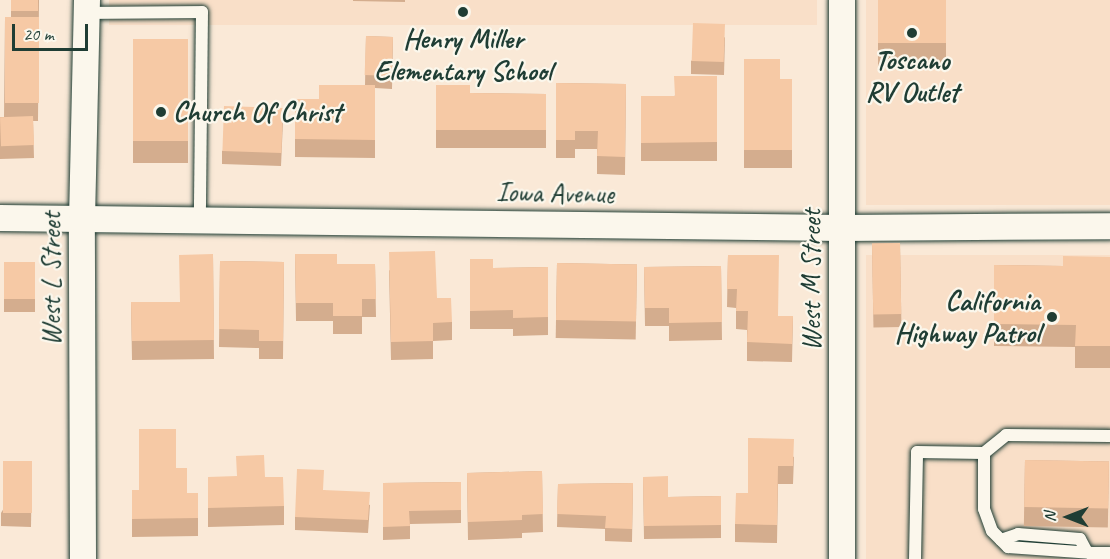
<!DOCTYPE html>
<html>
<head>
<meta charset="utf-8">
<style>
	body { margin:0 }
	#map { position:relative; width:1110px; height:559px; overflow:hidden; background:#fae9d7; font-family:Caveat,sans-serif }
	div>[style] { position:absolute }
	.built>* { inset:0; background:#f9dfc8; transform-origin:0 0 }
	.roads { filter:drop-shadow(0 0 2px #1f3d34) drop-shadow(0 0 2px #1f3d34) }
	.lane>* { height:12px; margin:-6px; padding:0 6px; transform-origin:6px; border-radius:6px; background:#fbf7ec }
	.street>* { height:26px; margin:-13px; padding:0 13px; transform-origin:13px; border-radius:13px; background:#fbf7ec }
	.wall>* { inset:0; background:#d4ad8e; transform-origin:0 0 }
	.building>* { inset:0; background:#f6c9a5; transform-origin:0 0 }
	.dots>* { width:16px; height:16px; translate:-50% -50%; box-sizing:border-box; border:3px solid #fbf7ec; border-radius:50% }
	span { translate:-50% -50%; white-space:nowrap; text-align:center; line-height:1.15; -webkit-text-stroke:4.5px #fbf7ec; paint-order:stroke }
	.poi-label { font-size:28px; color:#1f3d34; font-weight:700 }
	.left { translate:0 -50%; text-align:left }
	.right { translate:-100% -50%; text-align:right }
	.street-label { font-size:28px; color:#1f3d34 }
	.north { position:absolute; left:1038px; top:487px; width:60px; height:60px; -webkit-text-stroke:4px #fbf7ec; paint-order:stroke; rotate:270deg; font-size:16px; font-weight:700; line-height:24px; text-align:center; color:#1f3d34 }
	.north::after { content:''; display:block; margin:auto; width:21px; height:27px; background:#1f3d34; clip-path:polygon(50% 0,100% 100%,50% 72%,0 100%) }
	.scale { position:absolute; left:12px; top:24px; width:76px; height:27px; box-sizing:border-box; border:3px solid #1f3d34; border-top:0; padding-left:8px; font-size:18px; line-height:21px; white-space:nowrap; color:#1f3d34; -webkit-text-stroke:4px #fbf7ec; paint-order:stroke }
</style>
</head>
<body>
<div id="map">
	<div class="built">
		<div style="left:109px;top:0;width:708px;height:25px"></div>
		<div style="left:866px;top:0;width:244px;height:205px"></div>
		<div style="left:1110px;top:255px;width:304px;height:244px;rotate:90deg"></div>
	</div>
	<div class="roads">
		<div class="lane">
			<div style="left:87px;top:13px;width:115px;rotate:-0.5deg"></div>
			<div style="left:202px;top:12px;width:207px;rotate:90.6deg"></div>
			<div style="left:984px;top:453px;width:56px;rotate:90deg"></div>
			<div style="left:984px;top:509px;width:23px;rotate:70deg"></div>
			<div style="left:992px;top:531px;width:23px;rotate:45deg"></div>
			<div style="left:1008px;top:547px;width:85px;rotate:4deg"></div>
			<div style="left:1001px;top:540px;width:18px;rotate:-19deg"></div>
			<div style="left:1018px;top:534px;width:62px;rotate:4.6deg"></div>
			<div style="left:1080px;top:539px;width:15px;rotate:62deg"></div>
			<div style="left:915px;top:559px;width:107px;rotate:-88.9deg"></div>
			<div style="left:917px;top:452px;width:67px;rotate:0.9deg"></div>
			<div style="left:984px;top:453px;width:28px;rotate:-39deg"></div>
			<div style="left:1006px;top:435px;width:104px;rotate:0.6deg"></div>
			<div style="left:1093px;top:559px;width:6px;rotate:-90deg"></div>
			<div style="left:1093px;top:553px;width:17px"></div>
		</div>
		<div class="street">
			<div style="left:842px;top:0;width:559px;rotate:90deg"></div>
			<div style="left:0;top:218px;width:842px;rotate:0.68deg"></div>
			<div style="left:842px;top:228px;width:268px;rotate:-0.4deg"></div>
			<div style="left:83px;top:559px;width:339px;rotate:-90.2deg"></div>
			<div style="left:82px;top:220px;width:220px;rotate:-88.7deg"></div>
		</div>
	</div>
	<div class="wall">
		<div style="clip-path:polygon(11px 0,39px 0,38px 121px,33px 121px,34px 158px,0 159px,0 117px,4px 117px,5px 17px,11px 17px)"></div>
		<div style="clip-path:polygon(353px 0,405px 0,405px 2px,353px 1px)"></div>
		<div style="left:878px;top:0;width:68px;height:66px"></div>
		<div style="clip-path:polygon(366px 36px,393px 37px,392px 89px,375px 88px,375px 158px,295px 157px,295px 99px,319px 99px,365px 85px)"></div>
		<div style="clip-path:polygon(725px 37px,724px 75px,691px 74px,691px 61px)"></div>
		<div style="left:133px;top:39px;width:55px;height:124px"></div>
		<div style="clip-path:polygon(744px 59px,780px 79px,792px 79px,792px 168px,744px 168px)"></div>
		<div style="clip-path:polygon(717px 76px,717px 161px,641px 161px,641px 96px,674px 96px)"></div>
		<div style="clip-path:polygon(556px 83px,626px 84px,625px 175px,597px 174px,597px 149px,575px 149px,575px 158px,556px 158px)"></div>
		<div style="clip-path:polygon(436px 85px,470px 93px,546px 94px,546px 148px,436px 148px)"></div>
		<div style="clip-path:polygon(283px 121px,281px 166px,222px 164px,222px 151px)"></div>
		<div style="left:900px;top:243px;width:84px;height:28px;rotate:89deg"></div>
		<div style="clip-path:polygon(213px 254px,214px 359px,132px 360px,131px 302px,180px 302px)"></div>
		<div style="clip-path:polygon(295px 254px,337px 264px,375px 264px,376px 317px,362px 317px,362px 334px,333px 334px,333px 321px,296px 321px)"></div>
		<div style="clip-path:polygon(728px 255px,778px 316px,793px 316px,792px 362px,747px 361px,747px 330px,736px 329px,736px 308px,727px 307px)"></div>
		<div style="clip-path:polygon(1110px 257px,1110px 368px,1075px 368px,1075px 347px,994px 346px,994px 265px,1063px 266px)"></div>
		<div style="clip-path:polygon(470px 259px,493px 268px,548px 267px,548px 335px,513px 336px,513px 329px,470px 329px)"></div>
		<div style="clip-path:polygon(220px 261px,284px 262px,283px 359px,259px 359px,259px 348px,219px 347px)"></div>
		<div style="left:4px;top:262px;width:31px;height:50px"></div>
		<div style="left:557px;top:263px;width:80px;height:75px;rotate:1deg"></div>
		<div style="clip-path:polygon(721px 266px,722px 340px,669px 341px,669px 326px,645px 326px,644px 267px)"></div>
		<div style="clip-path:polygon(389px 270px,437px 298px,452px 322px,452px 340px,433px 341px,433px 359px,391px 360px)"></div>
		<div style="clip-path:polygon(748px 438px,794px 457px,793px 484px,778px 484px,777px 543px,735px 542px,735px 524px,748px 493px)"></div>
		<div style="left:1025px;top:460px;width:84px;height:66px;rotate:1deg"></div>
		<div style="clip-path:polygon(32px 461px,31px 527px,1px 526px,1px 513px)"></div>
		<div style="clip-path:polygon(176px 468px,187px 493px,198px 493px,198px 536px,132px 537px,132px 490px,139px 490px)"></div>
		<div style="clip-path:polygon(542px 471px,543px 532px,522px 533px,522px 538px,468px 540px,467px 473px)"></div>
		<div style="clip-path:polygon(208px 477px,265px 477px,284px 506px,284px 525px,208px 527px)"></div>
		<div style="clip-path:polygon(643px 477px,668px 497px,721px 496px,721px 538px,644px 539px)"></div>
		<div style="clip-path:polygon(461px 482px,461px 523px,410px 524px,410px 539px,383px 540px,383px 483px)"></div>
		<div style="clip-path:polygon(633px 483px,632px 542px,605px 541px,605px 529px,557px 527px,558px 484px)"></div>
		<div style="clip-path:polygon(323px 490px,370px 505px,368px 533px,295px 530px,295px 517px)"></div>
	</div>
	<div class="building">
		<div style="left:11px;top:0;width:27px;height:11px"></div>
		<div style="left:878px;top:0;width:68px;height:43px"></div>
		<div style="left:5px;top:17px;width:34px;height:86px"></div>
		<div style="left:693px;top:23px;width:32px;height:38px;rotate:2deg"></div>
		<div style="left:366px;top:36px;width:27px;height:39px;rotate:2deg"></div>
		<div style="left:133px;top:39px;width:55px;height:102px"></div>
		<div style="clip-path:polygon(744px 59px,780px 59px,780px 79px,792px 79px,792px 150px,744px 150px)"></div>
		<div style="clip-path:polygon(674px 76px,717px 76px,717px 142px,641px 143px,641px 96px,675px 96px)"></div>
		<div style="clip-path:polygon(556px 83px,626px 84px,625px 157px,597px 156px,598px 131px,575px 131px,575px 140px,556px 140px)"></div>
		<div style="clip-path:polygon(319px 85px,375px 85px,375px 140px,295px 139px,295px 99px,319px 99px)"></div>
		<div style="clip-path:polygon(436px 85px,470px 85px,470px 93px,546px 94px,546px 130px,436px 130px)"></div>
		<div style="left:224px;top:106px;width:59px;height:45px;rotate:2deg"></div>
		<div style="left:33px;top:116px;width:29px;height:33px;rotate:88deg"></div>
		<div style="left:900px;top:243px;width:71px;height:28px;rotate:89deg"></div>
		<div style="clip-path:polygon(435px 251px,437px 298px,451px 298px,452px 322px,433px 323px,433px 341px,391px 342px,389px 252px)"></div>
		<div style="clip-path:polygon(213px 254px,214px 340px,132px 341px,131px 302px,180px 302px,179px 255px)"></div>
		<div style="clip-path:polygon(295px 254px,337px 254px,337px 264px,375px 264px,376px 299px,362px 299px,362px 316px,333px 316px,333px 303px,296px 303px)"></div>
		<div style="clip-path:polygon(728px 255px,779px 255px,778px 316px,793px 316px,792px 344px,747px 342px,748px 311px,736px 311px,737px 289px,727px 289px)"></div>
		<div style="clip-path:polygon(1063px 256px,1110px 257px,1110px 346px,1075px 346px,1076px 325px,994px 324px,994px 265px,1063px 266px)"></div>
		<div style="clip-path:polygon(470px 259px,493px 259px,493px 268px,548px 267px,548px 317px,513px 318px,513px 310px,470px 311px)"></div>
		<div style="clip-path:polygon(220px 261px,284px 262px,283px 341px,259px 341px,259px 330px,219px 329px)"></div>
		<div style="left:4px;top:262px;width:31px;height:37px"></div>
		<div style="left:557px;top:263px;width:80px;height:57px;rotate:1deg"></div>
		<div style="clip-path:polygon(721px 266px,722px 322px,669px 323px,669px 308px,645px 308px,644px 267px)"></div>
		<div style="clip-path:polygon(139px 429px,176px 429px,176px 468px,187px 468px,187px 493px,198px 493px,198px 518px,132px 519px,132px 490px,139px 490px)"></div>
		<div style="clip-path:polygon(748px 438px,794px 439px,793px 466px,778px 466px,777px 525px,735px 524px,736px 493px,748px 493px)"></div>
		<div style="clip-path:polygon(264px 455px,265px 477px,283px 477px,284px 506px,208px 508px,208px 477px,237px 476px,236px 456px)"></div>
		<div style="left:1025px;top:460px;width:84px;height:47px;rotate:1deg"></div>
		<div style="left:3px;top:461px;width:29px;height:52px"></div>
		<div style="clip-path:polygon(297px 469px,324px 470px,323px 490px,370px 492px,368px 520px,295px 517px)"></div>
		<div style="clip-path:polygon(542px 471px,543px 514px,522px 515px,522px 520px,468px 522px,467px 473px)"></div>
		<div style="clip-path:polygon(668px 476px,668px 497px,721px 496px,721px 525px,644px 526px,643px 477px)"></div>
		<div style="clip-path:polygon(461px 482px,461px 510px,409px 511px,410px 526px,383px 527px,383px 483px)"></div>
		<div style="clip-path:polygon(633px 483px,632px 529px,605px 528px,606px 516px,557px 514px,558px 484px)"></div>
	</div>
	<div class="dots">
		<div style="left:463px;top:12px;background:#1f3d34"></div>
		<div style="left:912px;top:33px;background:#1f3d34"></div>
		<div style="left:161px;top:112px;background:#1f3d34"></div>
		<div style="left:1052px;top:317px;background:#1f3d34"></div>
	</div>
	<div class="poi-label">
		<span style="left:463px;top:55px">Henry Miller<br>Elementary School</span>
		<span style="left:912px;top:76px">Toscano<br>RV Outlet</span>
		<span class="left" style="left:173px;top:112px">Church Of Christ</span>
		<span class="right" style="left:1040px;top:317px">California<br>Highway Patrol</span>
	</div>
	<div class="street-label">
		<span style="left:555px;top:193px;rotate:1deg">Iowa Avenue</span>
		<span style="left:51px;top:279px;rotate:-90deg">West L Street</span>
		<span style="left:811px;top:280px;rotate:-90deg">West M Street</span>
	</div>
	<div class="north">N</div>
	<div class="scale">20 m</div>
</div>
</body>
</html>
